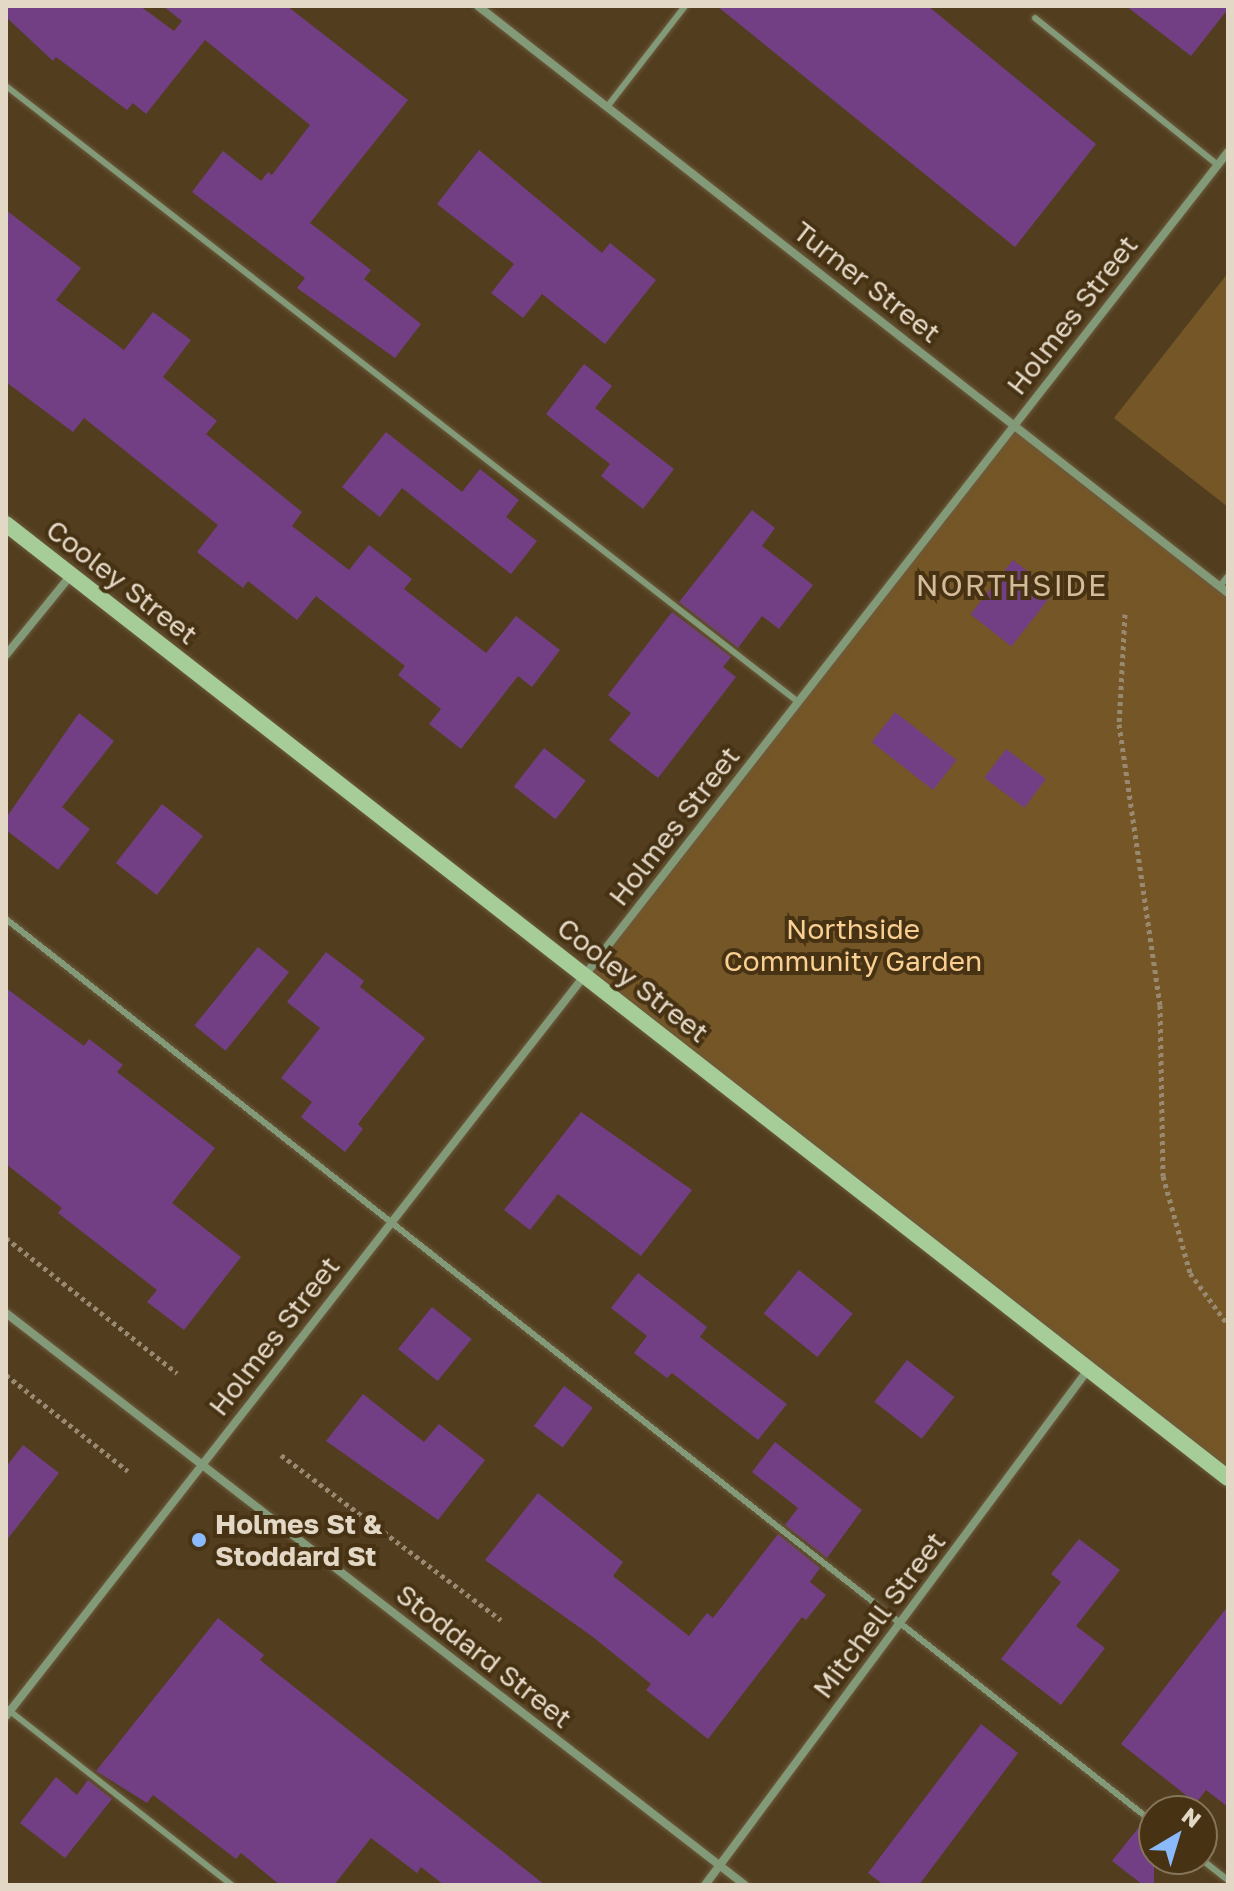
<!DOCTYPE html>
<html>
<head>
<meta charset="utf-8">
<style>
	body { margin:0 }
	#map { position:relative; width:1234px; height:1891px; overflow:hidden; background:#523e1f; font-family:"Golos Text",sans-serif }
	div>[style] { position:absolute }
	.green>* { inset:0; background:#755626 }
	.building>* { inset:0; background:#723f84; transform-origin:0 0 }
	.path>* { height:5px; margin-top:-2.5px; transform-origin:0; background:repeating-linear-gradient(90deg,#998971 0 4px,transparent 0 8px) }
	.roads { filter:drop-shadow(0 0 2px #6c5a3d) drop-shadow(0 0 2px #6c5a3d) }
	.lane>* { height:6px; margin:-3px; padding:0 3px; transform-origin:3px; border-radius:3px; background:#839a79 }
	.street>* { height:8px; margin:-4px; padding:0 4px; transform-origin:4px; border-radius:4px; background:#839a79 }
	.secondary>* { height:16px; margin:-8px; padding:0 8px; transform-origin:8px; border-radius:8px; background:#a6cc97 }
	.dots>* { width:22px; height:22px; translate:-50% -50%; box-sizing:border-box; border:4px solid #473314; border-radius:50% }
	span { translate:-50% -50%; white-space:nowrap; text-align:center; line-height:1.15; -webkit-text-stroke:8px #473314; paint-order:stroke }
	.street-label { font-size:28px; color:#e3d7c6 }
	.park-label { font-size:28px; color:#f9cf92 }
	.poi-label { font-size:28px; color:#e3d7c6; font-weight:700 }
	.left { translate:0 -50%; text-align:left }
	.neighbourhood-label { font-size:30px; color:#d3bb99; letter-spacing:2px }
	.frame { position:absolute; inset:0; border:8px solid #e3d7c6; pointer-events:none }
	.north { position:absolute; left:1138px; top:1795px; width:80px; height:80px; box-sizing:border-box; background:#473314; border:2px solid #85755b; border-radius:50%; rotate:38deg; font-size:22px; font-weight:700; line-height:32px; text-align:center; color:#e3d7c6 }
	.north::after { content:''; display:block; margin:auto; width:28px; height:36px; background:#8abafc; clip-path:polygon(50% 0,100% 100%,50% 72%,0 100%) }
</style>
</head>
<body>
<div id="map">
	<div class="green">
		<div style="clip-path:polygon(1228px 273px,1228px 507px,1114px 418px)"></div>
		<div style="clip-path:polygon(1014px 425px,1228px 593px,1228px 1478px,585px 976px)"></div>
	</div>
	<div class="building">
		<div style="clip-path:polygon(6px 6px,140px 6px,174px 31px,182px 21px,163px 6px,287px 6px,408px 100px,310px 223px,371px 270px,364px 279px,421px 324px,395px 358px,297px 288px,305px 278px,192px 192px,223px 151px,261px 181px,268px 172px,272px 175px,310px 125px,205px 40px,146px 114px,133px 103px,127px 110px,56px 57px,53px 61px,6px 17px)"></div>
		<div style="clip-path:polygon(717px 6px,928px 6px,1096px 144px,1015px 247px)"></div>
		<div style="clip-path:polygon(1126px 6px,1228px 6px,1228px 9px,1191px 56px)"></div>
		<div style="clip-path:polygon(479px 150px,602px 253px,610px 243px,656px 280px,605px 344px,542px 294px,523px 318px,491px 293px,514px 264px,437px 204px)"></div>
		<div style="clip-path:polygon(6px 210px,81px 268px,56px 300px,124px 350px,153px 312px,191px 340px,163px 377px,217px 421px,206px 434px,302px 512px,292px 526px,349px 570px,369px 545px,412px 579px,404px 589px,486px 653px,516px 616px,560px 650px,532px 687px,518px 676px,461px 749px,429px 724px,441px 709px,398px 675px,405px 666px,316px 596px,297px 620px,248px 581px,243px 588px,197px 552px,218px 525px,84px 418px,73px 432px,6px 382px)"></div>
		<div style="clip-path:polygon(584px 364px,612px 386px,595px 408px,674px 469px,643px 509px,601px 476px,610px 464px,546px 414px)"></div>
		<div style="clip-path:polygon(386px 432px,462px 492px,480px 469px,519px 500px,506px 517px,537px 541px,511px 574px,402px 488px,380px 517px,342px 487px)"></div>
		<div style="clip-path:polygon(752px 510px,775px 528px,762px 546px,813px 585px,779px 629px,762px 616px,738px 648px,679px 602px)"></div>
		<div style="left:1013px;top:560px;width:52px;height:69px;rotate:38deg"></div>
		<div style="clip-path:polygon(672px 612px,731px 657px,723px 667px,736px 677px,658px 778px,609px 740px,631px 713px,608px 695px)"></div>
		<div style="left:895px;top:712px;width:78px;height:38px;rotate:38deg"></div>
		<div style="clip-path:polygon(79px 713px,114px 741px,62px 807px,90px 829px,58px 870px,6px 830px,6px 818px)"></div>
		<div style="left:544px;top:748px;width:53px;height:49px;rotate:38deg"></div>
		<div style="left:1006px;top:749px;width:50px;height:36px;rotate:37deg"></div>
		<div style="left:162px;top:804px;width:52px;height:75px;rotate:38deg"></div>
		<div style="left:258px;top:947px;width:40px;height:101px;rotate:39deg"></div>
		<div style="clip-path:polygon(326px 952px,364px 981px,360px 987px,425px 1038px,358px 1124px,363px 1129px,345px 1152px,301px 1117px,312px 1102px,281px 1078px,320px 1028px,287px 1002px)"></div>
		<div style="clip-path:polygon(6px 988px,84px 1046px,89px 1039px,123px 1065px,117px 1072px,215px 1148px,172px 1203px,241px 1257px,184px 1330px,147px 1302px,157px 1290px,58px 1213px,62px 1208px,6px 1164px)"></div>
		<div style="clip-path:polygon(581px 1112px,692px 1190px,641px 1256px,558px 1194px,530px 1230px,504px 1210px)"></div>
		<div style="left:799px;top:1270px;width:69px;height:56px;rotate:39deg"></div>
		<div style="clip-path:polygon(638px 1273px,707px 1327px,700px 1337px,787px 1404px,758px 1440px,672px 1373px,667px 1378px,634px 1353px,647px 1336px,611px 1308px)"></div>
		<div style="left:432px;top:1307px;width:51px;height:54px;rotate:39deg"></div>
		<div style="left:907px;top:1360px;width:60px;height:53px;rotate:38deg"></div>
		<div style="left:564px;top:1386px;width:36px;height:50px;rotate:37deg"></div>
		<div style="clip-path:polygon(363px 1394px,424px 1442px,439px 1424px,485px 1460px,438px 1520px,326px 1441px)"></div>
		<div style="clip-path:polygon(775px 1442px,862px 1510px,827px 1558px,785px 1525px,798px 1508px,752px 1472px)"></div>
		<div style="clip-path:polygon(23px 1445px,59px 1473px,6px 1541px,6px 1467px)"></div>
		<div style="clip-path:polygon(538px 1493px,623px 1562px,613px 1576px,689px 1636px,707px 1613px,713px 1618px,778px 1534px,820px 1568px,810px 1582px,826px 1595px,806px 1620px,802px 1617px,708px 1739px,646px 1690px,651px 1684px,593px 1637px,485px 1560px)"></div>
		<div style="clip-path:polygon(1079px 1539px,1120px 1570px,1076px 1626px,1105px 1648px,1061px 1705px,1001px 1659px,1061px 1582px,1051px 1574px)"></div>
		<div style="clip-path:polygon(1228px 1606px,1228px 1807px,1206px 1790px,1196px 1803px,1121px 1744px)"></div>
		<div style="clip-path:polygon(218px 1618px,264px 1655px,260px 1660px,545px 1885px,444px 1885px,421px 1867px,417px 1873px,371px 1838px,334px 1885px,280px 1885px,241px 1853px,236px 1859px,153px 1795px,147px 1803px,96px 1771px)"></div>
		<div style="clip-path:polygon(981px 1724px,1018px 1753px,919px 1885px,884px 1885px,868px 1873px)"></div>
		<div style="clip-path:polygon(56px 1777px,77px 1795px,88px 1780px,112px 1799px,65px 1858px,20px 1823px)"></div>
		<div style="clip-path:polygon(1143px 1822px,1154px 1829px,1154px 1885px,1143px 1885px,1112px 1861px)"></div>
	</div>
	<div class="path">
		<div style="left:1125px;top:614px;width:110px;rotate:93.1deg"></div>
		<div style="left:1119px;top:724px;width:284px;rotate:81.7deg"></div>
		<div style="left:1160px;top:1005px;width:171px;rotate:89deg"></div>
		<div style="left:1163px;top:1176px;width:101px;rotate:74.4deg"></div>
		<div style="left:1190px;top:1273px;width:64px;rotate:53.8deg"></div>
		<div style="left:6px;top:1238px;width:218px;rotate:38.3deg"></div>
		<div style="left:6px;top:1375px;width:155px;rotate:38.2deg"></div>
		<div style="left:281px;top:1455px;width:275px;rotate:36.9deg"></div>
	</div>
	<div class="roads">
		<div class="lane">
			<div style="left:1035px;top:18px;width:235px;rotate:38.8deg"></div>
			<div style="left:6px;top:86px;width:1003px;rotate:37.87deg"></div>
			<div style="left:607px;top:107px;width:128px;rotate:-52.3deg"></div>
			<div style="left:1220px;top:586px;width:13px;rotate:-51deg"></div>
			<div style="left:6px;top:919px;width:1461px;rotate:38.22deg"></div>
			<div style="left:6px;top:1708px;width:287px;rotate:38.1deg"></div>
			<div style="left:1201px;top:1859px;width:34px;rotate:38deg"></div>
		</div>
		<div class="street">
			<div style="left:478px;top:6px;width:952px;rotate:38.05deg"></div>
			<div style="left:6px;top:655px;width:103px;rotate:-50.9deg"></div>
			<div style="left:6px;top:1313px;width:935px;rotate:37.74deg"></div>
			<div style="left:6px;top:1716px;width:1985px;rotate:-52deg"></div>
			<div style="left:705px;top:1885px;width:640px;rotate:-53.38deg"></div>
		</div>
		<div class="secondary">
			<div style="left:6px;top:524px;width:1550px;rotate:37.98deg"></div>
		</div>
	</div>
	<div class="dots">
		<div style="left:199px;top:1540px;background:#8abafc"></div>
	</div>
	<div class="street-label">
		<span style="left:867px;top:282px;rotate:38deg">Turner Street</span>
		<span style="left:1072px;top:315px;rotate:-52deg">Holmes Street</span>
		<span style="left:122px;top:582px;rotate:38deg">Cooley Street</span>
		<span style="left:674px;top:826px;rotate:-52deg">Holmes Street</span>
		<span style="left:633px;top:980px;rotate:38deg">Cooley Street</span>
		<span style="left:274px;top:1336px;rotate:-52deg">Holmes Street</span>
		<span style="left:879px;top:1615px;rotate:-53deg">Mitchell Street</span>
		<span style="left:484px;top:1656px;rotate:38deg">Stoddard Street</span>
	</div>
	<div class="park-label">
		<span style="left:853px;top:945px">Northside<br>Community Garden</span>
	</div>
	<div class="poi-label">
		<span class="left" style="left:215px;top:1540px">Holmes St &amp;<br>Stoddard St</span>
	</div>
	<div class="neighbourhood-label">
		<span style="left:1012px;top:585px">NORTHSIDE</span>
	</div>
	<div class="frame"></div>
	<div class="north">N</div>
</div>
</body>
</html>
